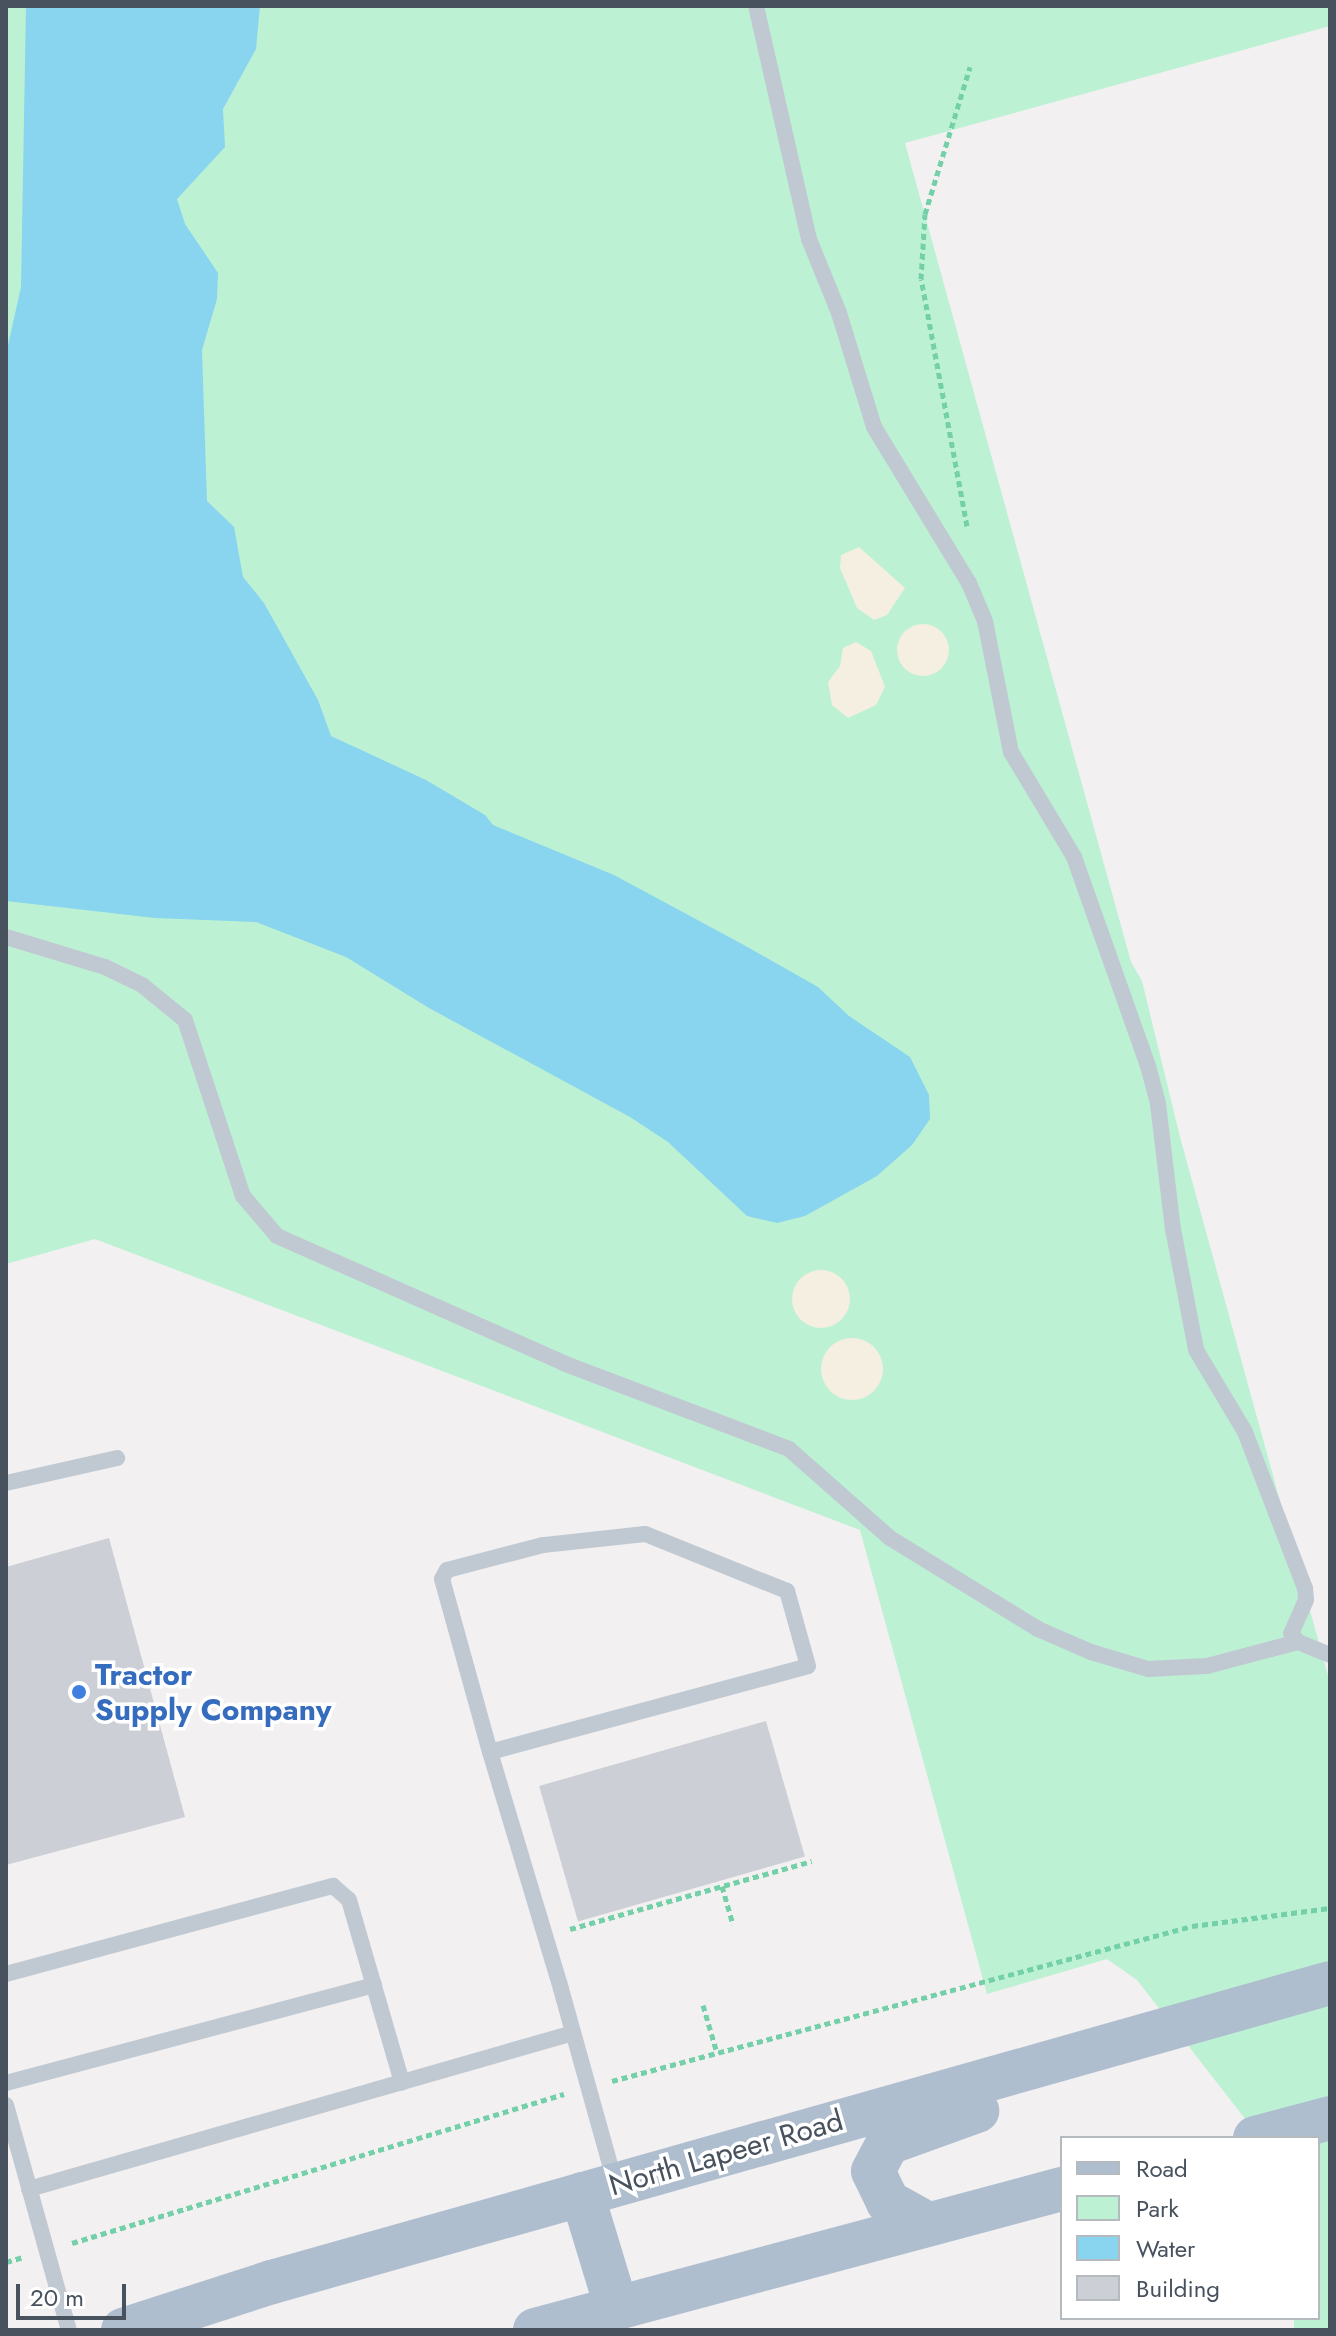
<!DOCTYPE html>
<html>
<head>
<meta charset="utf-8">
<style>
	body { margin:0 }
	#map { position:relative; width:1336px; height:2336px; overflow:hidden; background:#f2f0f0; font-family:Jost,sans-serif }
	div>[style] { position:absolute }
	.green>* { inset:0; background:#bdf1d4 }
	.sand>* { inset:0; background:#f4efe1 }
	.round { border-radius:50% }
	.water>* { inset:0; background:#89d4ef }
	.building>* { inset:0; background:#cccfd5; transform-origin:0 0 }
	.path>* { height:5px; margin-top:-2.5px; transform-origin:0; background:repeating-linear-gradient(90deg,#74d0a8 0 6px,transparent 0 10px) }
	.lane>* { height:16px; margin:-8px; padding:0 8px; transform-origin:8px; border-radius:8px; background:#c0c9d2 }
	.primary>* { height:44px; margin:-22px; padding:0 22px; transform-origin:22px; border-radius:22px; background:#afbecf }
	.dots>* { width:22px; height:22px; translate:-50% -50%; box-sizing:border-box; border:4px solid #fff; border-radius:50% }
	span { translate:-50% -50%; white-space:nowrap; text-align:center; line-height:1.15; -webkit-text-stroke:7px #fff; paint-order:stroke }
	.shop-label { font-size:30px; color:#366cbe; font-weight:700 }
	.left { translate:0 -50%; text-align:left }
	.street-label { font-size:30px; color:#47525e }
	.frame { position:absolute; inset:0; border:8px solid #47525e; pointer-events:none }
	.legend { position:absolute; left:1060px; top:2136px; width:260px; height:184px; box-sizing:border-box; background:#fff; border:2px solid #b5babf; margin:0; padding:10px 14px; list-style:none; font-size:24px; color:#47525e }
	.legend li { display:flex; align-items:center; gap:16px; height:40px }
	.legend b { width:40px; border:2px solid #b5babf }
	.scale { position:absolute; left:16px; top:2284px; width:110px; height:36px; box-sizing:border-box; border:4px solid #47525e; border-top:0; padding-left:10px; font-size:24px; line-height:28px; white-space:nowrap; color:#47525e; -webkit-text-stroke:6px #fff; paint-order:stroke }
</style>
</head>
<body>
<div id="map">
	<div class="green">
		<div style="clip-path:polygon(6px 6px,1330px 6px,1330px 26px,905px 143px,1131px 962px,1142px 981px,1180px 1137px,1330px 1683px,1330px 2330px,1294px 2330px,1294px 2318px,1318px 2318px,1318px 2138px,1260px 2138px,1137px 1980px,1107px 1959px,987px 1994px,860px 1530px,95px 1239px,6px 1264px)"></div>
	</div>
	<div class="sand">
		<div style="clip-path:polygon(859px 547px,905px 588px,887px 615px,874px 620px,857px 608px,840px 568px,841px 555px)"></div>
		<div class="round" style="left:897px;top:624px;width:52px;height:52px"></div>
		<div style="clip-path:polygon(856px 642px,871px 651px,885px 687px,876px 705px,848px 718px,832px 705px,828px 682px,840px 666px,843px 648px)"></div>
		<div class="round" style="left:792px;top:1270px;width:58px;height:58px"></div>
		<div class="round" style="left:821px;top:1338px;width:62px;height:62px"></div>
	</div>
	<div class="water">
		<div style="clip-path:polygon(26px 6px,260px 6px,256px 49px,223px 109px,225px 147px,177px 199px,185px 224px,218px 273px,217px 299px,202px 350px,207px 501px,234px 527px,243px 577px,264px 603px,318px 700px,331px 736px,426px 780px,485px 815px,493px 825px,614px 875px,742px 944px,818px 987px,849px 1016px,910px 1057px,929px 1095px,930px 1119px,912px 1145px,877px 1176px,805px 1216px,777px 1223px,747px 1216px,668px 1142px,630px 1117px,429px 1008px,346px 957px,256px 922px,155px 918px,6px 901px,6px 354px,21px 287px)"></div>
	</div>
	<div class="building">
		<div style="clip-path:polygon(109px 1538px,185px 1817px,6px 1865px,6px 1567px)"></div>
		<div style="left:766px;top:1721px;width:141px;height:236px;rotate:74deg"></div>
	</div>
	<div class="path">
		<div style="left:967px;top:526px;width:251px;rotate:-100.5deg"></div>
		<div style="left:921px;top:279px;width:65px;rotate:-86.5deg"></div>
		<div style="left:925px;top:214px;width:154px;rotate:-73deg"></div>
		<div style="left:722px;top:1886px;width:40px;rotate:74deg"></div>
		<div style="left:570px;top:1929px;width:251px;rotate:-15.7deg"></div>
		<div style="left:703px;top:2005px;width:50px;rotate:73.7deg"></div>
		<div style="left:612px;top:2081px;width:600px;rotate:-14.96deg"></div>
		<div style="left:1192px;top:1926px;width:139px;rotate:-7.4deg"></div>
		<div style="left:72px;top:2243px;width:514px;rotate:-16.85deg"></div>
		<div style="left:6px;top:2262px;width:19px;rotate:-16deg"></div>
	</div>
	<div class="lane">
		<div style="left:756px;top:6px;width:239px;rotate:77.2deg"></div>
		<div style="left:809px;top:239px;width:80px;rotate:67.9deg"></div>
		<div style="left:839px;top:313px;width:119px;rotate:72.9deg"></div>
		<div style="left:874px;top:427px;width:183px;rotate:58.7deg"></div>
		<div style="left:969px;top:583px;width:41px;rotate:67.2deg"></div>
		<div style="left:985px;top:621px;width:134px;rotate:78.8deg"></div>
		<div style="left:1011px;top:752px;width:122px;rotate:59deg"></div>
		<div style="left:1074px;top:857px;width:222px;rotate:70.5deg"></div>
		<div style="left:1148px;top:1066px;width:39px;rotate:75deg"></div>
		<div style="left:1158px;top:1104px;width:126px;rotate:83.2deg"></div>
		<div style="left:1173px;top:1229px;width:123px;rotate:79.2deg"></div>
		<div style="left:1196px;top:1350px;width:96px;rotate:59.1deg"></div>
		<div style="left:1245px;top:1432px;width:167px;rotate:69deg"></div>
		<div style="left:1305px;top:1588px;width:12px;rotate:85deg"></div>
		<div style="left:1306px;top:1600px;width:36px;rotate:114deg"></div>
		<div style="left:1291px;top:1633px;width:11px;rotate:52deg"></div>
		<div style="left:1298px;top:1642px;width:35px;rotate:22deg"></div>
		<div style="left:6px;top:937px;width:103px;rotate:16.9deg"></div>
		<div style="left:105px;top:967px;width:41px;rotate:25.9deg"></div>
		<div style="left:142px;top:985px;width:55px;rotate:39.1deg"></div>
		<div style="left:185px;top:1020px;width:185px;rotate:71.8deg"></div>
		<div style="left:243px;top:1196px;width:52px;rotate:49.6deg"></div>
		<div style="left:277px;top:1236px;width:313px;rotate:23.9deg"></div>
		<div style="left:563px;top:1363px;width:242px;rotate:20.8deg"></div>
		<div style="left:789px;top:1449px;width:135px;rotate:41.4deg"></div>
		<div style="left:890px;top:1538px;width:174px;rotate:31.6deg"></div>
		<div style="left:1038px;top:1629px;width:58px;rotate:23.5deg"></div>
		<div style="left:1091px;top:1652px;width:59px;rotate:16.6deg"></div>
		<div style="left:1148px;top:1669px;width:59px;rotate:-2.9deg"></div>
		<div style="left:1207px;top:1666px;width:94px;rotate:-14.8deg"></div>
		<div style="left:6px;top:1483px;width:114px;rotate:-12.7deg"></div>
		<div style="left:490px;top:1752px;width:329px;rotate:-15.1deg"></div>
		<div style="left:808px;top:1666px;width:78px;rotate:-105.6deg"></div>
		<div style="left:787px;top:1591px;width:153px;rotate:-158.1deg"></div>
		<div style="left:645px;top:1534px;width:103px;rotate:173.8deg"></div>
		<div style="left:543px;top:1545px;width:99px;rotate:165.4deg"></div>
		<div style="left:447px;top:1570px;width:10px;rotate:119deg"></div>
		<div style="left:442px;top:1579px;width:180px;rotate:74.5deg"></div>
		<div style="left:490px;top:1752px;width:247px;rotate:73.3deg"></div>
		<div style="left:561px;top:1989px;width:201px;rotate:74.4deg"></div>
		<div style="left:6px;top:1974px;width:339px;rotate:-15.1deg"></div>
		<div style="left:333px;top:1886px;width:21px;rotate:41deg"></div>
		<div style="left:349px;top:1900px;width:190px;rotate:73.8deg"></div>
		<div style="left:6px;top:2083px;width:381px;rotate:-14.9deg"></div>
		<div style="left:6px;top:2105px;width:234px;rotate:74.4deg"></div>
		<div style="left:29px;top:2189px;width:566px;rotate:-16deg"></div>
	</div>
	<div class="primary">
		<div style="left:1255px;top:2138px;width:78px;rotate:-14.9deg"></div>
		<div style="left:582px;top:2194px;width:120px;rotate:73.1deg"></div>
		<div style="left:928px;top:2224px;width:46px;rotate:-151.2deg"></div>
		<div style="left:888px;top:2202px;width:34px;rotate:-116deg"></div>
		<div style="left:873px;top:2171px;width:32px;rotate:-62deg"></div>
		<div style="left:888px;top:2143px;width:95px;rotate:-19.8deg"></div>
		<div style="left:123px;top:2330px;width:157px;rotate:-17.9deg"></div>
		<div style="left:272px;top:2282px;width:1099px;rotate:-15.78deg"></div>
		<div style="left:535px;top:2330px;width:546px;rotate:-14.98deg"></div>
	</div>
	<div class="dots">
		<div style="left:79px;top:1692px;background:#3f7fe0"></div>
	</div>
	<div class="shop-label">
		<span class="left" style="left:95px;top:1692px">Tractor<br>Supply Company</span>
	</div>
	<div class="street-label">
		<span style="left:726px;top:2153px;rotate:-16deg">North Lapeer Road</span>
	</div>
	<div class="frame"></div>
	<ul class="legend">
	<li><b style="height:10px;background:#afbecf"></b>Road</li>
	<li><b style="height:22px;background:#bdf1d4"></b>Park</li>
	<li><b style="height:22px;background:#89d4ef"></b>Water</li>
	<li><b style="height:22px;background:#cccfd5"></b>Building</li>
	</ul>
	<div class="scale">20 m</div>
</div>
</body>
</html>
